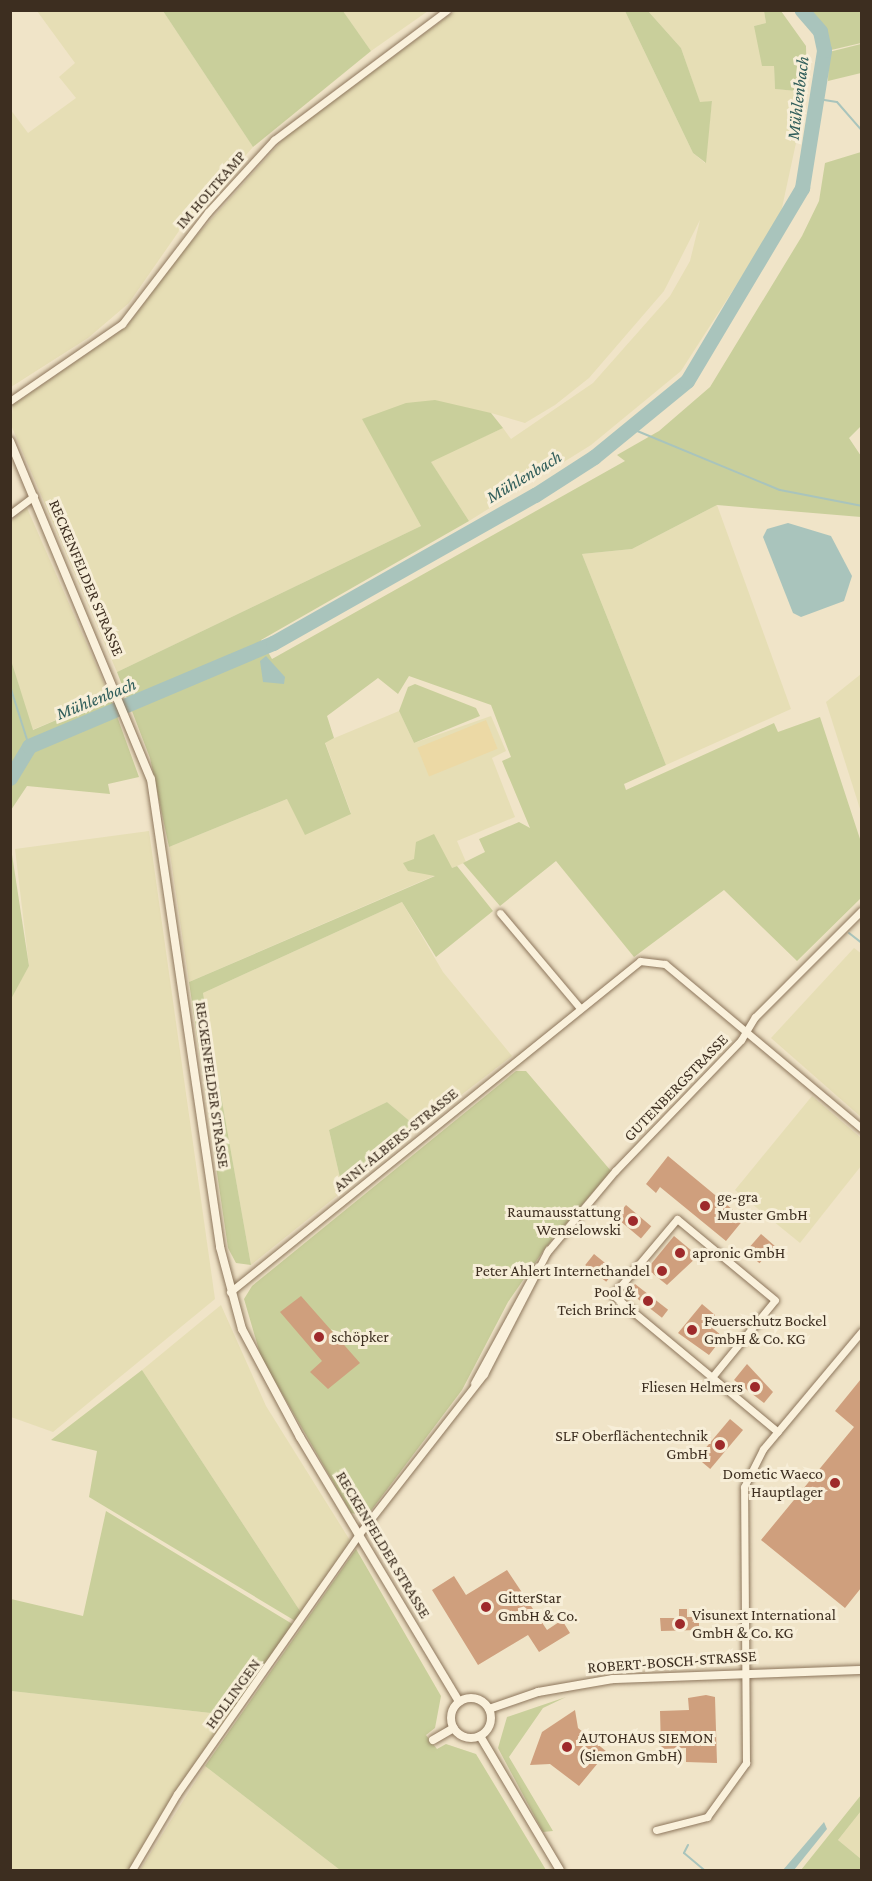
<!DOCTYPE html>
<html>
<head>
<meta charset="utf-8">
<style>
	body { margin:0 }
	#map { position:relative; width:872px; height:1881px; overflow:hidden; background:#f0e4c8; font-family:"Crimson Pro",serif }
	div>[style] { position:absolute }
	.farmland>* { inset:0; background:#e6deb5 }
	.green>* { inset:0; background:#c9cf9b }
	.sand>* { inset:0; background:#ecd9a5; transform-origin:0 0 }
	.water>* { inset:0; background:#a9c4bc }
	.stream>* { height:2px; margin:-1px; padding:0 1px; transform-origin:1px; border-radius:1px; background:#a9c4bc }
	.river>* { height:15px; margin:-7.5px; padding:0 7.5px; transform-origin:7.5px; border-radius:7.5px; background:#a9c4bc }
	.building>* { inset:0; background:#cf9f7d; transform-origin:0 0 }
	.roads { filter:drop-shadow(0 0 2px #8d765c) drop-shadow(0 0 2px #8d765c) }
	.minor>* { height:7px; margin:-3.5px; padding:0 3.5px; transform-origin:3.5px; border-radius:3.5px; background:#faf1dc }
	.tertiary>* { height:8px; margin:-4px; padding:0 4px; transform-origin:4px; border-radius:4px; background:#faf1dc }
	.tertiary>.ring { margin:-4px; padding:0; box-sizing:content-box; background:none; border:8px solid #faf1dc; border-radius:50% }
	.dots>* { width:16px; height:16px; translate:-50% -50%; box-sizing:border-box; border:3px solid #f7eed8; border-radius:50% }
	span { translate:-50% -50%; white-space:nowrap; text-align:center; line-height:1.15; -webkit-text-stroke:6px #f7eed8; paint-order:stroke }
	.street-label { font-size:16px; color:#3d2e20 }
	.poi-label { font-size:16px; color:#3d2e20 }
	.left { translate:0 -50%; text-align:left }
	.right { translate:-100% -50%; text-align:right }
	.water-label { font-size:18px; color:#2f5d5a; font-style:italic }
	.frame { position:absolute; inset:0; border:12px solid #3d2e20; pointer-events:none }
</style>
</head>
<body>
<div id="map">
	<div class="farmland">
		<div style="clip-path:polygon(37px 11px,163px 11px,253px 147px,179px 231px,129px 303px,88px 338px,11px 387px,10px 109px,28px 133px,76px 98px,59px 77px,75px 63px)"></div>
		<div style="clip-path:polygon(343px 11px,428px 11px,371px 51px)"></div>
		<div style="clip-path:polygon(455px 11px,625px 11px,693px 153px,705px 163px,712px 101px,700px 103px,681px 48px,648px 11px,764px 11px,766px 23px,754px 26px,774px 66px,775px 89px,807px 92px,780px 217px,681px 371px,591px 445px,469px 521px,430px 461px,503px 428px,511px 439px,593px 383px,670px 296px,690px 261px,700px 220px,664px 291px,589px 378px,555px 405px,525px 423px,491px 413px,363px 419px,421px 526px,117px 672px,11px 425px,13px 405px,127px 326px,182px 252px,287px 135px)"></div>
		<div style="clip-path:polygon(717px 505px,791px 709px,666px 765px,582px 554px,632px 549px)"></div>
		<div style="clip-path:polygon(27px 508px,110px 697px,32px 730px,11px 660px,11px 521px)"></div>
		<div style="clip-path:polygon(861px 674px,861px 812px,826px 702px)"></div>
		<div style="clip-path:polygon(399px 711px,414px 743px,491px 716px,506px 751px,492px 758px,515px 817px,457px 841px,466px 862px,189px 982px,169px 847px,287px 799px,351px 813px,325px 742px)"></div>
		<div style="clip-path:polygon(149px 831px,215px 1299px,53px 1432px,11px 1417px,10px 999px,29px 966px,15px 849px)"></div>
		<div style="clip-path:polygon(402px 902px,443px 972px,512px 1056px,418px 1128px,387px 1102px,329px 1130px,343px 1191px,251px 1265px,203px 993px)"></div>
		<div style="clip-path:polygon(854px 948px,862px 954px,861px 1117px,771px 1038px)"></div>
		<div style="clip-path:polygon(812px 1096px,861px 1138px,861px 1166px,800px 1243px,735px 1190px)"></div>
		<div style="clip-path:polygon(221px 1305px,266px 1406px,351px 1542px,302px 1614px,142px 1370px)"></div>
		<div style="clip-path:polygon(11px 1691px,229px 1715px,129px 1870px,11px 1870px)"></div>
		<div style="clip-path:polygon(205px 1766px,340px 1870px,140px 1870px)"></div>
		<div style="clip-path:polygon(861px 1811px,861px 1859px,838px 1840px)"></div>
	</div>
	<div class="green">
		<div style="clip-path:polygon(163px 11px,343px 11px,371px 51px,253px 147px)"></div>
		<div style="clip-path:polygon(625px 11px,648px 11px,681px 48px,700px 102px,712px 101px,706px 163px,693px 153px)"></div>
		<div style="clip-path:polygon(764px 11px,781px 11px,806px 46px,807px 92px,775px 89px,774px 66px,762px 66px,754px 26px,766px 23px)"></div>
		<div style="clip-path:polygon(806px 11px,861px 11px,861px 43px,827px 51px,821px 27px)"></div>
		<div style="clip-path:polygon(861px 44px,861px 73px,828px 81px,829px 52px)"></div>
		<div style="clip-path:polygon(861px 152px,862px 425px,849px 438px,861px 456px,861px 517px,717px 505px,632px 549px,582px 554px,666px 765px,624px 784px,626px 790px,774px 723px,778px 732px,820px 717px,861px 842px,861px 898px,797px 961px,724px 890px,634px 957px,556px 861px,500px 906px,463px 863px,485px 852px,479px 839px,519px 822px,530px 828px,502px 761px,511px 757px,491px 705px,409px 676px,398px 694px,378px 678px,327px 716px,334px 738px,325px 743px,351px 814px,305px 835px,287px 799px,169px 847px,150px 758px,117px 672px,421px 526px,362px 419px,406px 403px,435px 400px,491px 413px,503px 428px,431px 462px,469px 521px,261px 640px,272px 659px,625px 461px,617px 455px,659px 431px,710px 387px,802px 236px,819px 201px,825px 163px)"></div>
		<div style="clip-path:polygon(11px 660px,33px 730px,110px 697px,139px 777px,108px 784px,110px 794px,27px 786px,11px 810px)"></div>
		<div style="clip-path:polygon(415px 684px,476px 708px,480px 716px,414px 743px,399px 711px,408px 687px)"></div>
		<div style="clip-path:polygon(434px 834px,452px 868px,457px 866px,493px 911px,436px 957px,402px 902px,203px 993px,251px 1265px,236px 1263px,228px 1248px,189px 982px,435px 876px,408px 871px,403px 863px,414px 859px,416px 842px)"></div>
		<div style="clip-path:polygon(11px 848px,29px 966px,11px 999px,10px 848px)"></div>
		<div style="clip-path:polygon(516px 1071px,526px 1071px,611px 1171px,546px 1247px,508px 1302px,462px 1390px,367px 1516px,351px 1513px,261px 1357px,244px 1299px,252px 1286px)"></div>
		<div style="clip-path:polygon(387px 1102px,418px 1128px,343px 1191px,329px 1130px)"></div>
		<div style="clip-path:polygon(142px 1370px,302px 1614px,297px 1622px,89px 1497px,97px 1451px,51px 1440px)"></div>
		<div style="clip-path:polygon(106px 1511px,294px 1625px,229px 1715px,11px 1691px,11px 1599px,83px 1616px)"></div>
		<div style="clip-path:polygon(356px 1549px,441px 1696px,435px 1728px,426px 1735px,437px 1749px,446px 1744px,476px 1754px,546px 1870px,340px 1870px,205px 1766px)"></div>
		<div style="clip-path:polygon(566px 1697px,543px 1708px,509px 1757px,553px 1831px,543px 1832px,498px 1748px,507px 1717px)"></div>
		<div style="clip-path:polygon(861px 1795px,861px 1811px,838px 1840px,861px 1859px,861px 1870px,801px 1870px)"></div>
	</div>
	<div class="sand">
		<div style="left:486px;top:720px;width:31px;height:74px;rotate:68deg"></div>
	</div>
	<div class="water">
		<div style="clip-path:polygon(788px 523px,831px 536px,852px 576px,844px 601px,801px 617px,793px 613px,763px 537px,767px 529px)"></div>
		<div style="clip-path:polygon(266px 656px,285px 677px,284px 684px,263px 682px,260px 661px)"></div>
		<div style="clip-path:polygon(824px 1822px,827px 1829px,794px 1870px,783px 1870px)"></div>
	</div>
	<div class="stream">
		<div style="left:818px;top:99px;width:19px;rotate:9deg"></div>
		<div style="left:837px;top:102px;width:38px;rotate:49deg"></div>
		<div style="left:630px;top:428px;width:162px;rotate:22.5deg"></div>
		<div style="left:780px;top:490px;width:84px;rotate:11deg"></div>
		<div style="left:10px;top:686px;width:63px;rotate:72.4deg"></div>
		<div style="left:849px;top:933px;width:16px;rotate:38deg"></div>
		<div style="left:688px;top:1845px;width:9px;rotate:117deg"></div>
		<div style="left:684px;top:1853px;width:26px;rotate:40deg"></div>
	</div>
	<div class="river">
		<div style="left:10px;top:778px;width:37px;rotate:-59deg"></div>
		<div style="left:29px;top:746px;width:265px;rotate:-22.9deg"></div>
		<div style="left:273px;top:643px;width:301px;rotate:-29.5deg"></div>
		<div style="left:535px;top:495px;width:70px;rotate:-32.8deg"></div>
		<div style="left:594px;top:457px;width:120px;rotate:-39.3deg"></div>
		<div style="left:687px;top:381px;width:225px;rotate:-59.2deg"></div>
		<div style="left:802px;top:188px;width:140px;rotate:-80.9deg"></div>
		<div style="left:824px;top:50px;width:19px;rotate:-102deg"></div>
		<div style="left:820px;top:31px;width:28px;rotate:-131deg"></div>
	</div>
	<div class="building">
		<div style="clip-path:polygon(668px 1156px,744px 1219px,726px 1241px,660px 1187px,656px 1193px,646px 1184px)"></div>
		<div style="left:626px;top:1205px;width:33px;height:16px;rotate:40deg"></div>
		<div style="left:761px;top:1234px;width:18px;height:23px;rotate:41deg"></div>
		<div style="clip-path:polygon(674px 1236px,698px 1256px,667px 1285px,647px 1269px)"></div>
		<div style="left:594px;top:1254px;width:27px;height:14px;rotate:39deg"></div>
		<div style="left:635px;top:1284px;width:42px;height:10px;rotate:38deg"></div>
		<div style="clip-path:polygon(301px 1296px,360px 1363px,328px 1389px,310px 1372px,322px 1361px,280px 1312px)"></div>
		<div style="clip-path:polygon(702px 1304px,715px 1315px,708px 1324px,723px 1337px,709px 1355px,678px 1333px)"></div>
		<div style="clip-path:polygon(747px 1364px,773px 1392px,764px 1403px,734px 1380px)"></div>
		<div style="clip-path:polygon(861px 1379px,861px 1588px,845px 1608px,761px 1540px,854px 1427px,835px 1411px)"></div>
		<div style="left:730px;top:1419px;width:17px;height:51px;rotate:40deg"></div>
		<div style="clip-path:polygon(507px 1570px,547px 1630px,562px 1620px,570px 1633px,539px 1652px,528px 1635px,478px 1665px,432px 1590px,454px 1576px,466px 1595px)"></div>
		<div style="clip-path:polygon(679px 1609px,687px 1609px,687px 1617px,699px 1617px,699px 1630px,661px 1631px,660px 1618px,679px 1618px)"></div>
		<div style="clip-path:polygon(706px 1695px,715px 1697px,717px 1763px,686px 1762px,686px 1748px,661px 1749px,660px 1711px,689px 1710px,688px 1698px)"></div>
		<div style="clip-path:polygon(575px 1710px,578px 1728px,607px 1752px,579px 1786px,550px 1764px,530px 1765px,542px 1732px)"></div>
	</div>
	<div class="roads">
		<div class="minor">
			<div style="left:10px;top:401px;width:136px;rotate:-34.5deg"></div>
			<div style="left:122px;top:324px;width:141px;rotate:-52.5deg"></div>
			<div style="left:208px;top:212px;width:98px;rotate:-47.5deg"></div>
			<div style="left:274px;top:140px;width:216px;rotate:-36.9deg"></div>
			<div style="left:10px;top:514px;width:30px;rotate:-37deg"></div>
			<div style="left:500px;top:913px;width:124px;rotate:49.9deg"></div>
			<div style="left:547px;top:1252px;width:106px;rotate:-50deg"></div>
			<div style="left:615px;top:1171px;width:182px;rotate:-46.1deg"></div>
			<div style="left:741px;top:1040px;width:27px;rotate:-59deg"></div>
			<div style="left:755px;top:1017px;width:151px;rotate:-45deg"></div>
			<div style="left:230px;top:1292px;width:527px;rotate:-38.91deg"></div>
			<div style="left:640px;top:961px;width:25px;rotate:7deg"></div>
			<div style="left:665px;top:964px;width:257px;rotate:39.9deg"></div>
			<div style="left:712px;top:1377px;width:99px;rotate:-50.7deg"></div>
			<div style="left:775px;top:1300px;width:127px;rotate:-140.4deg"></div>
			<div style="left:677px;top:1219px;width:99px;rotate:130.1deg"></div>
			<div style="left:613px;top:1295px;width:214px;rotate:39.7deg"></div>
			<div style="left:474px;top:1383px;width:133px;rotate:-61.3deg"></div>
			<div style="left:656px;top:1830px;width:53px;rotate:-14.3deg"></div>
			<div style="left:707px;top:1817px;width:67px;rotate:-54.2deg"></div>
			<div style="left:746px;top:1763px;width:276px;rotate:-90.4deg"></div>
			<div style="left:744px;top:1487px;width:42px;rotate:-63.4deg"></div>
			<div style="left:763px;top:1449px;width:154px;rotate:-50deg"></div>
			<div style="left:132px;top:1870px;width:88px;rotate:-59.4deg"></div>
			<div style="left:177px;top:1794px;width:317px;rotate:-55deg"></div>
			<div style="left:359px;top:1534px;width:203px;rotate:-52deg"></div>
			<div style="left:484px;top:1374px;width:140px;rotate:-62.7deg"></div>
		</div>
		<div class="tertiary">
			<div style="left:10px;top:441px;width:366px;rotate:67.4deg"></div>
			<div style="left:151px;top:779px;width:473px;rotate:81.6deg"></div>
			<div style="left:220px;top:1247px;width:85px;rotate:75deg"></div>
			<div style="left:242px;top:1329px;width:123px;rotate:61.8deg"></div>
			<div style="left:300px;top:1437px;width:309px;rotate:59deg"></div>
			<div class="ring" style="left:451px;top:1698px;width:32px;height:32px"></div>
			<div style="left:489px;top:1709px;width:52px;rotate:-19.1deg"></div>
			<div style="left:538px;top:1692px;width:76px;rotate:-9.8deg"></div>
			<div style="left:613px;top:1679px;width:249px;rotate:-2.1deg"></div>
			<div style="left:480px;top:1736px;width:156px;rotate:59.2deg"></div>
			<div style="left:433px;top:1740px;width:24px;rotate:-30deg"></div>
		</div>
	</div>
	<div class="dots">
		<div style="left:705px;top:1206px;background:#9e2a2b"></div>
		<div style="left:633px;top:1221px;background:#9e2a2b"></div>
		<div style="left:680px;top:1253px;background:#9e2a2b"></div>
		<div style="left:662px;top:1271px;background:#9e2a2b"></div>
		<div style="left:648px;top:1301px;background:#9e2a2b"></div>
		<div style="left:692px;top:1330px;background:#9e2a2b"></div>
		<div style="left:319px;top:1337px;background:#9e2a2b"></div>
		<div style="left:755px;top:1387px;background:#9e2a2b"></div>
		<div style="left:720px;top:1445px;background:#9e2a2b"></div>
		<div style="left:835px;top:1483px;background:#9e2a2b"></div>
		<div style="left:486px;top:1607px;background:#9e2a2b"></div>
		<div style="left:680px;top:1624px;background:#9e2a2b"></div>
		<div style="left:567px;top:1747px;background:#9e2a2b"></div>
	</div>
	<div class="street-label">
		<span style="left:211px;top:190px;rotate:-49deg">IM HOLTKAMP</span>
		<span style="left:86px;top:578px;rotate:67deg">RECKENFELDER STRASSE</span>
		<span style="left:212px;top:1085px;rotate:82deg">RECKENFELDER STRASSE</span>
		<span style="left:676px;top:1088px;rotate:-46deg">GUTENBERGSTRASSE</span>
		<span style="left:396px;top:1140px;rotate:-39deg">ANNI-ALBERS-STRASSE</span>
		<span style="left:383px;top:1545px;rotate:59deg">RECKENFELDER STRASSE</span>
		<span style="left:672px;top:1662px;rotate:-4deg">ROBERT-BOSCH-STRASSE</span>
		<span style="left:233px;top:1694px;rotate:-54deg">HOLLINGEN</span>
	</div>
	<div class="poi-label">
		<span class="left" style="left:717px;top:1206px">ge-gra<br>Muster GmbH</span>
		<span class="right" style="left:621px;top:1221px">Raumausstattung<br>Wenselowski</span>
		<span class="left" style="left:692px;top:1253px">apronic GmbH</span>
		<span class="right" style="left:650px;top:1271px">Peter Ahlert Internethandel</span>
		<span class="right" style="left:636px;top:1301px">Pool &amp;<br>Teich Brinck</span>
		<span class="left" style="left:704px;top:1330px">Feuerschutz Bockel<br>GmbH &amp; Co. KG</span>
		<span class="left" style="left:331px;top:1337px">schöpker</span>
		<span class="right" style="left:743px;top:1387px">Fliesen Helmers</span>
		<span class="right" style="left:708px;top:1445px">SLF Oberflächentechnik<br>GmbH</span>
		<span class="right" style="left:823px;top:1483px">Dometic Waeco<br>Hauptlager</span>
		<span class="left" style="left:498px;top:1607px">GitterStar<br>GmbH &amp; Co.</span>
		<span class="left" style="left:692px;top:1624px">Visunext International<br>GmbH &amp; Co. KG</span>
		<span class="left" style="left:579px;top:1747px">AUTOHAUS SIEMON<br>(Siemon GmbH)</span>
	</div>
	<div class="water-label">
		<span style="left:798px;top:98px;rotate:-83deg">Mühlenbach</span>
		<span style="left:524px;top:477px;rotate:-31deg">Mühlenbach</span>
		<span style="left:96px;top:699px;rotate:-22deg">Mühlenbach</span>
	</div>
	<div class="frame"></div>
</div>
</body>
</html>
